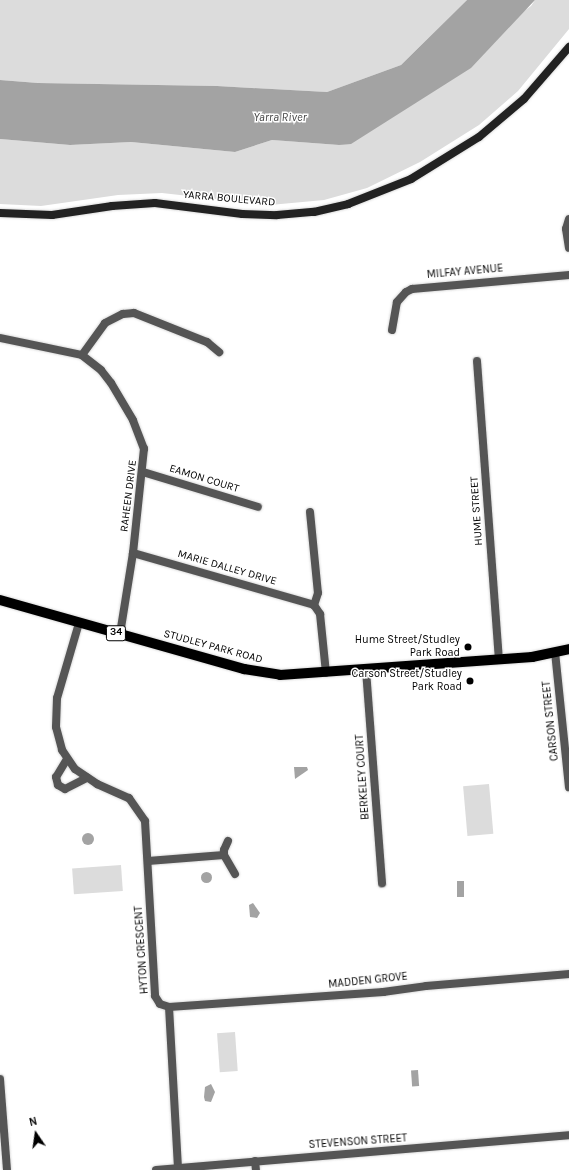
<!DOCTYPE html>
<html>
<head>
<meta charset="utf-8">
<style>
	body { margin:0 }
	#map { position:relative; width:569px; height:1170px; overflow:hidden; background:#fff; font-family:Karla,sans-serif }
	div>[style] { position:absolute }
	.green>* { inset:0; background:#dcdcdc; transform-origin:0 0 }
	.water>* { inset:0; background:#a3a3a3; transform-origin:0 0 }
	.round { border-radius:50% }
	.roads { filter:drop-shadow(0 0 1px #dbdbdb) drop-shadow(0 0 1px #dbdbdb) }
	.minor>* { height:8px; margin:-4px; padding:0 4px; transform-origin:4px; border-radius:4px; background:#555 }
	.tertiary>* { height:8px; margin:-4px; padding:0 4px; transform-origin:4px; border-radius:4px; background:#555 }
	.secondary>* { height:8px; margin:-4px; padding:0 4px; transform-origin:4px; border-radius:4px; background:#222 }
	.primary>* { height:10px; margin:-5px; padding:0 5px; transform-origin:5px; border-radius:5px; background:#000 }
	.dots>* { width:11px; height:11px; translate:-50% -50%; box-sizing:border-box; border:2px solid #fff; border-radius:50% }
	span { translate:-50% -50%; white-space:nowrap; text-align:center; line-height:1.15; -webkit-text-stroke:3px #fff; paint-order:stroke }
	.shield-label span { padding:1px 3px; background:#fff; border:1px solid; border-radius:3px; -webkit-text-stroke-width:0 }
	.shield-label { font-size:10px; color:#000; font-weight:700 }
	.street-label { font-size:11px; color:#000 }
	.poi-label { font-size:11px; color:#000 }
	.right { translate:-100% -50%; text-align:right }
	.water-label { font-size:12px; color:#444; font-style:italic }
	.north { position:absolute; left:16px; top:1114px; width:40px; height:40px; -webkit-text-stroke:3px #fff; paint-order:stroke; rotate:347deg; font-size:11px; font-weight:700; line-height:16px; text-align:center; color:#000 }
	.north::after { content:''; display:block; margin:auto; width:14px; height:18px; background:#000; clip-path:polygon(50% 0,100% 100%,50% 72%,0 100%) }
</style>
</head>
<body>
<div id="map">
	<div class="green">
		<div style="clip-path:polygon(0 0,467px 0,401px 65px,327px 92px,217px 86px,38px 83px,0 80px)"></div>
		<div style="clip-path:polygon(535px 0,569px 0,569px 29px,518px 91px,479px 125px,420px 162px,367px 188px,324px 200px,270px 205px,162px 193px,118px 195px,41px 206px,0 204px,0 139px,70px 145px,131px 142px,235px 152px,272px 140px,339px 145px,531px 6px)"></div>
		<div style="left:489px;top:784px;width:50px;height:26px;rotate:85deg"></div>
		<div style="left:121px;top:865px;width:26px;height:49px;rotate:86deg"></div>
		<div style="left:235px;top:1032px;width:39px;height:18px;rotate:86deg"></div>
	</div>
	<div class="water">
		<div style="clip-path:polygon(467px 0,535px 0,471px 68px,351px 144px,339px 145px,272px 140px,235px 152px,131px 142px,70px 145px,0 139px,0 80px,38px 83px,217px 86px,327px 92px,401px 65px)"></div>
		<div style="clip-path:polygon(294px 767px,307px 767px,308px 770px,295px 779px)"></div>
		<div class="round" style="left:82px;top:833px;width:12px;height:12px"></div>
		<div class="round" style="left:200.5px;top:871.5px;width:11px;height:11px"></div>
		<div style="left:457px;top:881px;width:7px;height:16px"></div>
		<div style="clip-path:polygon(253px 903px,260px 913px,257px 918px,250px 917px,249px 905px)"></div>
		<div style="left:418px;top:1070px;width:16px;height:7px;rotate:86deg"></div>
		<div style="clip-path:polygon(211px 1084px,215px 1092px,211px 1102px,205px 1101px,204px 1097px,205px 1087px)"></div>
	</div>
	<div class="roads">
		<div class="minor">
			<div style="left:569px;top:219px;width:10px;rotate:107deg"></div>
			<div style="left:566px;top:229px;width:19px;rotate:81deg"></div>
			<div style="left:392px;top:330px;width:28px;rotate:-80deg"></div>
			<div style="left:397px;top:302px;width:13px;rotate:-48deg"></div>
			<div style="left:406px;top:292px;width:7px;rotate:-27deg"></div>
			<div style="left:412px;top:289px;width:158px;rotate:-5.1deg"></div>
			<div style="left:0;top:338px;width:84px;rotate:11.7deg"></div>
			<div style="left:477px;top:361px;width:299px;rotate:85.8deg"></div>
			<div style="left:143px;top:472px;width:120px;rotate:16.9deg"></div>
			<div style="left:310px;top:512px;width:81px;rotate:84.4deg"></div>
			<div style="left:318px;top:593px;width:13px;rotate:108deg"></div>
			<div style="left:314px;top:605px;width:11px;rotate:56deg"></div>
			<div style="left:320px;top:614px;width:59px;rotate:84.2deg"></div>
			<div style="left:133px;top:553px;width:188px;rotate:16deg"></div>
			<div style="left:79px;top:623px;width:78px;rotate:106.3deg"></div>
			<div style="left:57px;top:698px;width:29px;rotate:92deg"></div>
			<div style="left:56px;top:727px;width:24px;rotate:75deg"></div>
			<div style="left:62px;top:750px;width:23px;rotate:56deg"></div>
			<div style="left:75px;top:769px;width:27px;rotate:34deg"></div>
			<div style="left:97px;top:784px;width:35px;rotate:24deg"></div>
			<div style="left:129px;top:798px;width:28px;rotate:55deg"></div>
			<div style="left:145px;top:821px;width:175px;rotate:86.7deg"></div>
			<div style="left:155px;top:996px;width:9px;rotate:58deg"></div>
			<div style="left:160px;top:1004px;width:9px;rotate:18deg"></div>
			<div style="left:169px;top:1007px;width:161px;rotate:86.8deg"></div>
			<div style="left:120px;top:634px;width:82px;rotate:-80.9deg"></div>
			<div style="left:133px;top:553px;width:105px;rotate:-84deg"></div>
			<div style="left:144px;top:449px;width:31px;rotate:-111deg"></div>
			<div style="left:133px;top:420px;width:43px;rotate:-120.7deg"></div>
			<div style="left:111px;top:383px;width:16px;rotate:-128deg"></div>
			<div style="left:101px;top:370px;width:24px;rotate:-142deg"></div>
			<div style="left:82px;top:355px;width:39px;rotate:-54deg"></div>
			<div style="left:105px;top:323px;width:20px;rotate:-27deg"></div>
			<div style="left:123px;top:314px;width:11px;rotate:-5deg"></div>
			<div style="left:134px;top:313px;width:79px;rotate:21.7deg"></div>
			<div style="left:207px;top:342px;width:16px;rotate:40deg"></div>
			<div style="left:366px;top:670px;width:214px;rotate:85.7deg"></div>
			<div style="left:67px;top:759px;width:21px;rotate:121deg"></div>
			<div style="left:56px;top:777px;width:8px;rotate:76deg"></div>
			<div style="left:58px;top:785px;width:8px;rotate:30deg"></div>
			<div style="left:65px;top:789px;width:25px;rotate:-27deg"></div>
			<div style="left:228px;top:841px;width:10px;rotate:114deg"></div>
			<div style="left:224px;top:850px;width:5px;rotate:90deg"></div>
			<div style="left:224px;top:855px;width:22px;rotate:60deg"></div>
			<div style="left:148px;top:861px;width:76px;rotate:-4.5deg"></div>
			<div style="left:169px;top:1007px;width:215px;rotate:-4deg"></div>
			<div style="left:383px;top:992px;width:43px;rotate:-7.9deg"></div>
			<div style="left:426px;top:986px;width:144px;rotate:-4.8deg"></div>
			<div style="left:0;top:1079px;width:91px;rotate:85.6deg"></div>
			<div style="left:255px;top:1161px;width:9px;rotate:84deg"></div>
			<div style="left:156px;top:1170px;width:414px;rotate:-4.8deg"></div>
		</div>
		<div class="tertiary">
			<div style="left:555px;top:652px;width:136px;rotate:84.1deg"></div>
		</div>
		<div class="secondary">
			<div style="left:0;top:213px;width:52px;rotate:2.2deg"></div>
			<div style="left:52px;top:215px;width:61px;rotate:-8.5deg"></div>
			<div style="left:112px;top:206px;width:43px;rotate:-4deg"></div>
			<div style="left:155px;top:203px;width:88px;rotate:7.2deg"></div>
			<div style="left:242px;top:214px;width:35px;rotate:2deg"></div>
			<div style="left:277px;top:215px;width:37px;rotate:-5deg"></div>
			<div style="left:314px;top:212px;width:35px;rotate:-13deg"></div>
			<div style="left:348px;top:204px;width:68px;rotate:-21.6deg"></div>
			<div style="left:411px;top:179px;width:80px;rotate:-31.7deg"></div>
			<div style="left:479px;top:137px;width:59px;rotate:-40.2deg"></div>
			<div style="left:524px;top:99px;width:69px;rotate:-49.1deg"></div>
		</div>
		<div class="primary">
			<div style="left:0;top:600px;width:254px;rotate:15.8deg"></div>
			<div style="left:244px;top:669px;width:36px;rotate:9deg"></div>
			<div style="left:280px;top:675px;width:253px;rotate:-4.1deg"></div>
			<div style="left:532px;top:657px;width:38px;rotate:-12deg"></div>
		</div>
	</div>
	<div class="dots">
		<div style="left:468px;top:647px;background:#000"></div>
		<div style="left:470px;top:681px;background:#000"></div>
	</div>
	<div class="shield-label">
		<span style="left:116px;top:633px">34</span>
	</div>
	<div class="street-label">
		<span style="left:229px;top:199px;rotate:5deg">YARRA BOULEVARD</span>
		<span style="left:465px;top:272px;rotate:-5deg">MILFAY AVENUE</span>
		<span style="left:204px;top:479px;rotate:17deg">EAMON COURT</span>
		<span style="left:129px;top:496px;rotate:-83deg">RAHEEN DRIVE</span>
		<span style="left:477px;top:511px;rotate:-94deg">HUME STREET</span>
		<span style="left:227px;top:568px;rotate:16deg">MARIE DALLEY DRIVE</span>
		<span style="left:213px;top:647px;rotate:15deg">STUDLEY PARK ROAD</span>
		<span style="left:551px;top:721px;rotate:-96deg">CARSON STREET</span>
		<span style="left:363px;top:777px;rotate:-94deg">BERKELEY COURT</span>
		<span style="left:142px;top:950px;rotate:-94deg">HYTON CRESCENT</span>
		<span style="left:368px;top:981px;rotate:-6deg">MADDEN GROVE</span>
		<span style="left:358px;top:1142px;rotate:-4deg">STEVENSON STREET</span>
	</div>
	<div class="poi-label">
		<span class="right" style="left:460px;top:647px">Hume Street/Studley<br>Park Road</span>
		<span class="right" style="left:462px;top:681px">Carson Street/Studley<br>Park Road</span>
	</div>
	<div class="water-label">
		<span style="left:280px;top:118px">Yarra River</span>
	</div>
	<div class="north">N</div>
</div>
</body>
</html>
